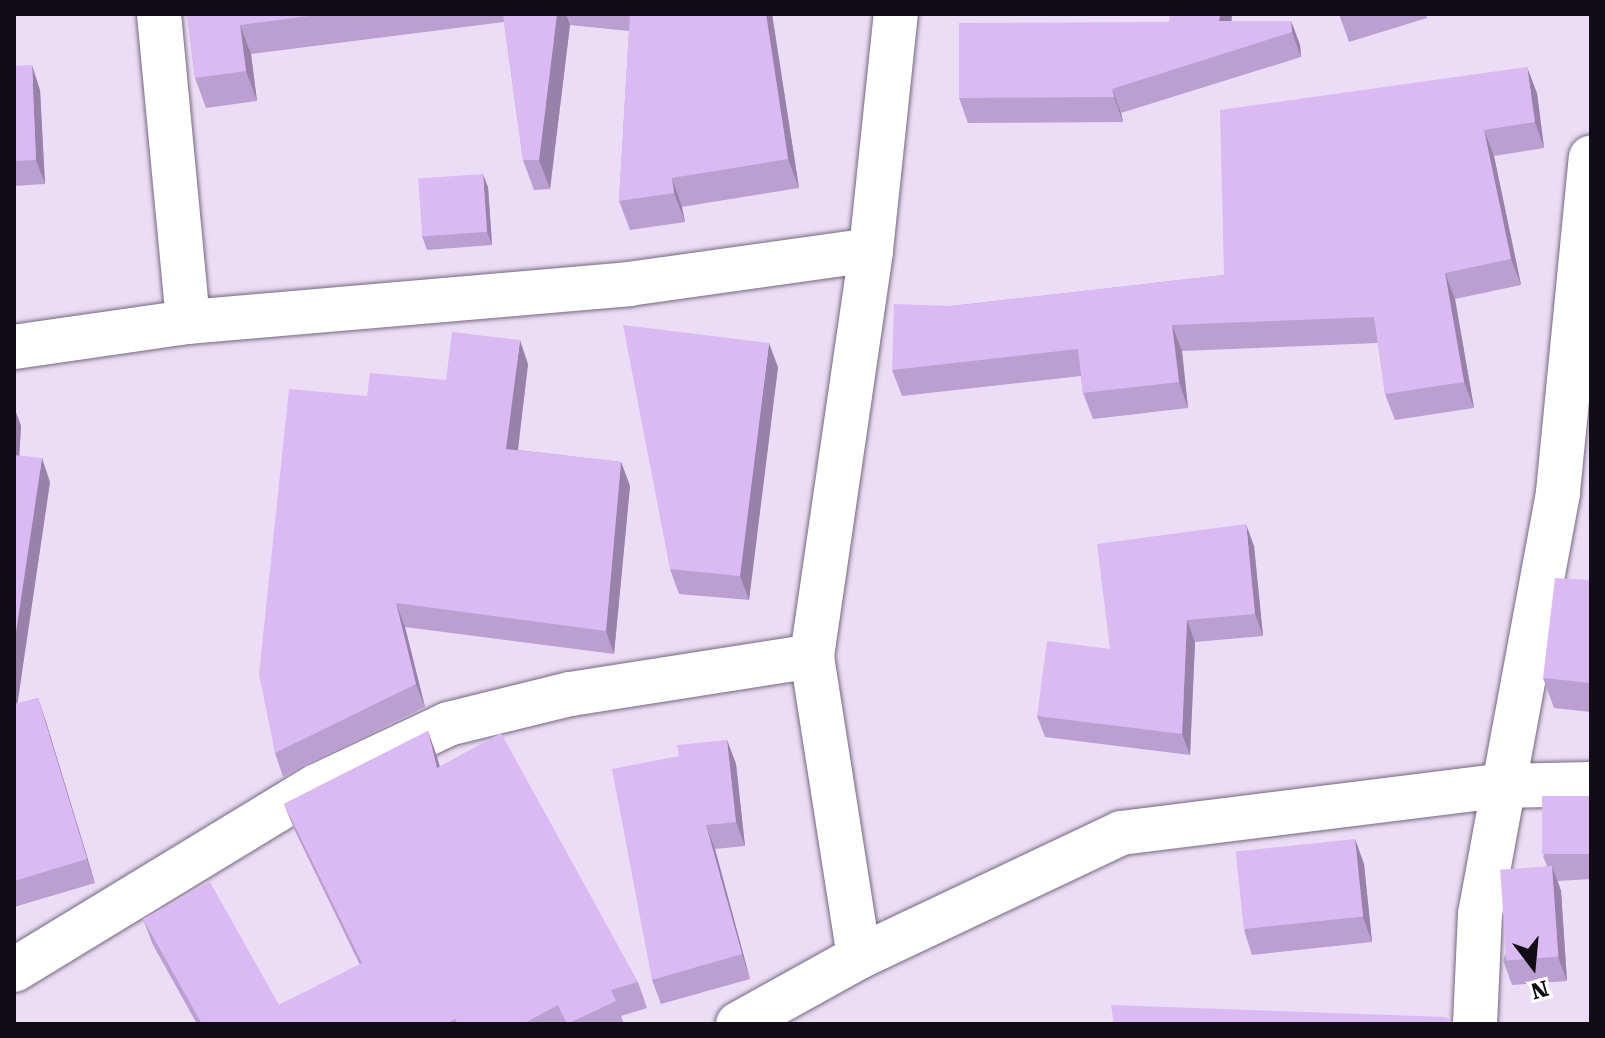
<!DOCTYPE html>
<html>
<head>
<meta charset="utf-8">
<style>
	body { margin:0 }
	#map { position:relative; width:1605px; height:1038px; overflow:hidden; background:#ecddf6; font-family:"Roboto Serif",serif }
	div>[style] { position:absolute }
	.roads { filter:drop-shadow(0 0 2px #74687e) drop-shadow(0 0 2px #74687e) }
	.minor>* { height:44px; margin:-22px; padding:0 22px; transform-origin:22px; border-radius:22px; background:#fff }
	.wall>* { inset:0; background:#bc9fd1 }
	.shaded-wall>* { inset:0; background:#9982aa }
	.building>* { inset:0; background:#dbb9f3; transform-origin:0 0 }
	span { translate:-50% -50%; white-space:nowrap; text-align:center; line-height:1.15; -webkit-text-stroke:7px #fff; paint-order:stroke }
	.frame { position:absolute; inset:0; border:16px solid #120d15; pointer-events:none }
	.north { position:absolute; left:1493px; top:926px; width:80px; height:80px; -webkit-text-stroke:6px #fff; paint-order:stroke; rotate:164deg; font-size:22px; font-weight:700; line-height:32px; text-align:center; color:#120d15 }
	.north::after { content:''; display:block; margin:auto; width:28px; height:36px; background:#120d15; clip-path:polygon(50% 0,100% 100%,50% 72%,0 100%) }
</style>
</head>
<body>
<div id="map">
	<div class="roads">
		<div class="minor">
			<div style="left:159px;top:14px;width:309px;rotate:84.6deg"></div>
			<div style="left:14px;top:347px;width:176px;rotate:-8.2deg"></div>
			<div style="left:188px;top:322px;width:443px;rotate:-4.9deg"></div>
			<div style="left:629px;top:284px;width:244px;rotate:-8deg"></div>
			<div style="left:859px;top:957px;width:305px;rotate:-98.9deg"></div>
			<div style="left:812px;top:656px;width:410px;rotate:-81.7deg"></div>
			<div style="left:871px;top:250px;width:237px;rotate:-84deg"></div>
			<div style="left:14px;top:970px;width:354px;rotate:-31.3deg"></div>
			<div style="left:317px;top:786px;width:145px;rotate:-25.3deg"></div>
			<div style="left:448px;top:724px;width:126px;rotate:-13.8deg"></div>
			<div style="left:570px;top:694px;width:245px;rotate:-8.9deg"></div>
			<div style="left:738px;top:1024px;width:138px;rotate:-29deg"></div>
			<div style="left:859px;top:957px;width:290px;rotate:-25.3deg"></div>
			<div style="left:1121px;top:833px;width:383px;rotate:-7.1deg"></div>
			<div style="left:1501px;top:786px;width:90px;rotate:-1.3deg"></div>
			<div style="left:1475px;top:1024px;width:110px;rotate:-87.4deg"></div>
			<div style="left:1480px;top:914px;width:429px;rotate:-79.5deg"></div>
			<div style="left:1558px;top:492px;width:336px;rotate:-84.4deg"></div>
		</div>
	</div>
	<div class="wall">
		<div style="clip-path:polygon(187px 14px,772px 14px,799px 188px,682px 207px,685px 222px,630px 230px,619px 201px,629px 31px,570px 25px,550px 189px,534px 190px,523px 160px,504px 22px,251px 54px,257px 101px,206px 108px,195px 78px)"></div>
		<div style="clip-path:polygon(1232px 14px,1232px 21px,1291px 21px,1300px 45px,1301px 57px,1121px 113px,1123px 122px,968px 123px,959px 98px,1169px 22px)"></div>
		<div style="clip-path:polygon(1339px 14px,1426px 14px,1427px 18px,1349px 42px)"></div>
		<div style="clip-path:polygon(14px 66px,40px 90px,45px 184px,14px 186px)"></div>
		<div style="clip-path:polygon(1537px 93px,1544px 148px,1494px 156px,1521px 285px,1455px 299px,1474px 408px,1395px 420px,1385px 394px,1378px 343px,1182px 351px,1188px 408px,1093px 419px,1083px 393px,1081px 376px,902px 396px,892px 370px,951px 306px,1224px 275px)"></div>
		<div style="clip-path:polygon(488px 187px,492px 245px,427px 250px,422px 236px)"></div>
		<div style="clip-path:polygon(528px 364px,518px 450px,621px 462px,630px 486px,614px 654px,405px 627px,425px 707px,283px 777px,275px 753px,367px 396px)"></div>
		<div style="clip-path:polygon(778px 367px,749px 600px,679px 594px,670px 569px)"></div>
		<div style="clip-path:polygon(14px 407px,21px 426px,19px 455px,50px 482px,17px 704px,38px 698px,46px 722px,95px 883px,14px 907px)"></div>
		<div style="clip-path:polygon(1254px 546px,1263px 636px,1195px 642px,1190px 755px,1045px 737px,1037px 716px,1110px 649px)"></div>
		<div style="clip-path:polygon(1591px 580px,1591px 712px,1554px 708px,1543px 678px)"></div>
		<div style="clip-path:polygon(428px 731px,440px 766px,638px 982px,647px 1008px,621px 1016px,624px 1024px,197px 1024px,153px 945px,143px 919px,279px 1005px,360px 965px,294px 829px,284px 804px)"></div>
		<div style="clip-path:polygon(727px 740px,736px 764px,745px 846px,715px 849px,750px 979px,661px 1004px,652px 980px,679px 756px)"></div>
		<div style="clip-path:polygon(1591px 796px,1591px 879px,1558px 881px,1561px 891px,1567px 981px,1512px 985px,1503px 960px,1547px 866px,1543px 856px)"></div>
		<div style="clip-path:polygon(1355px 839px,1364px 864px,1372px 942px,1252px 955px,1244px 930px)"></div>
	</div>
	<div class="shaded-wall">
		<div style="clip-path:polygon(557px 14px,566px 14px,570px 25px,550px 189px,539px 160px)"></div>
		<div style="clip-path:polygon(766px 14px,772px 14px,799px 188px,788px 159px)"></div>
		<div style="clip-path:polygon(1220px 14px,1232px 14px,1228px 46px,1219px 21px)"></div>
		<div style="clip-path:polygon(1291px 21px,1300px 45px,1301px 57px,1292px 32px)"></div>
		<div style="clip-path:polygon(240px 25px,251px 54px,257px 101px,246px 71px)"></div>
		<div style="clip-path:polygon(32px 65px,40px 90px,45px 184px,36px 160px)"></div>
		<div style="clip-path:polygon(1527px 67px,1537px 93px,1544px 148px,1535px 122px)"></div>
		<div style="clip-path:polygon(1112px 89px,1121px 113px,1123px 122px,1114px 97px)"></div>
		<div style="clip-path:polygon(1484px 130px,1494px 156px,1521px 285px,1511px 259px)"></div>
		<div style="clip-path:polygon(483px 174px,488px 187px,492px 245px,487px 232px)"></div>
		<div style="clip-path:polygon(672px 178px,682px 207px,685px 222px,674px 193px)"></div>
		<div style="clip-path:polygon(1445px 273px,1455px 299px,1474px 408px,1464px 382px)"></div>
		<div style="clip-path:polygon(1172px 325px,1182px 351px,1188px 408px,1179px 382px)"></div>
		<div style="clip-path:polygon(520px 340px,528px 364px,515px 473px,506px 449px)"></div>
		<div style="clip-path:polygon(769px 343px,778px 367px,749px 600px,740px 576px)"></div>
		<div style="clip-path:polygon(14px 407px,21px 426px,18px 478px,14px 467px)"></div>
		<div style="clip-path:polygon(42px 458px,50px 482px,14px 727px,14px 645px)"></div>
		<div style="clip-path:polygon(621px 462px,630px 486px,614px 654px,606px 631px)"></div>
		<div style="clip-path:polygon(1246px 524px,1254px 546px,1263px 636px,1255px 614px)"></div>
		<div style="clip-path:polygon(396px 603px,405px 627px,425px 707px,416px 684px)"></div>
		<div style="clip-path:polygon(1187px 620px,1195px 642px,1190px 755px,1182px 734px)"></div>
		<div style="clip-path:polygon(38px 698px,46px 722px,95px 883px,87px 859px)"></div>
		<div style="clip-path:polygon(428px 731px,437px 757px,446px 794px,437px 768px)"></div>
		<div style="clip-path:polygon(727px 740px,736px 764px,745px 846px,736px 822px)"></div>
		<div style="clip-path:polygon(706px 825px,715px 849px,750px 979px,742px 954px)"></div>
		<div style="clip-path:polygon(1355px 839px,1364px 864px,1372px 942px,1363px 917px)"></div>
		<div style="clip-path:polygon(1552px 866px,1561px 891px,1567px 981px,1558px 957px)"></div>
	</div>
	<div class="building">
		<div style="clip-path:polygon(187px 14px,324px 14px,240px 25px,246px 71px,195px 78px)"></div>
		<div style="clip-path:polygon(503px 14px,557px 14px,539px 160px,523px 160px)"></div>
		<div style="clip-path:polygon(630px 14px,766px 14px,788px 159px,672px 178px,674px 193px,619px 201px)"></div>
		<div style="clip-path:polygon(1170px 14px,1220px 14px,1219px 21px,1291px 21px,1292px 32px,1112px 89px,1114px 97px,959px 98px,959px 23px,1169px 22px)"></div>
		<div style="clip-path:polygon(32px 65px,36px 160px,14px 161px,14px 66px)"></div>
		<div style="clip-path:polygon(1527px 67px,1535px 122px,1484px 130px,1511px 259px,1445px 273px,1464px 382px,1385px 394px,1374px 317px,1172px 325px,1179px 382px,1083px 393px,1078px 349px,892px 370px,894px 304px,951px 306px,1224px 275px,1220px 110px)"></div>
		<div style="left:483px;top:174px;width:58px;height:65px;rotate:86deg"></div>
		<div style="clip-path:polygon(623px 325px,769px 343px,740px 576px,670px 569px)"></div>
		<div style="clip-path:polygon(452px 332px,520px 340px,506px 449px,621px 462px,606px 631px,396px 603px,416px 684px,275px 753px,259px 674px,289px 389px,367px 396px,370px 373px,446px 380px)"></div>
		<div style="clip-path:polygon(14px 455px,42px 458px,14px 645px)"></div>
		<div style="clip-path:polygon(1246px 524px,1255px 614px,1187px 620px,1182px 734px,1037px 716px,1047px 641px,1110px 649px,1097px 544px)"></div>
		<div style="clip-path:polygon(1555px 578px,1591px 580px,1591px 683px,1543px 678px)"></div>
		<div style="clip-path:polygon(38px 698px,87px 859px,14px 881px,14px 704px)"></div>
		<div style="clip-path:polygon(428px 731px,437px 768px,501px 733px,638px 982px,611px 990px,616px 1001px,567px 1024px,558px 1005px,523px 1024px,458px 1024px,455px 1019px,445px 1024px,202px 1024px,143px 919px,210px 882px,279px 1005px,362px 963px,284px 804px)"></div>
		<div style="clip-path:polygon(727px 740px,736px 822px,706px 825px,742px 954px,652px 980px,612px 769px,679px 756px,677px 745px)"></div>
		<div style="left:1591px;top:796px;width:58px;height:49px;rotate:90deg"></div>
		<div style="left:1355px;top:839px;width:78px;height:120px;rotate:84deg"></div>
		<div style="left:1552px;top:866px;width:91px;height:52px;rotate:86deg"></div>
		<div style="clip-path:polygon(1111px 1005px,1446px 1017px,1454px 1024px,1114px 1024px)"></div>
	</div>
	<div class="frame"></div>
	<div class="north">N</div>
</div>
</body>
</html>
